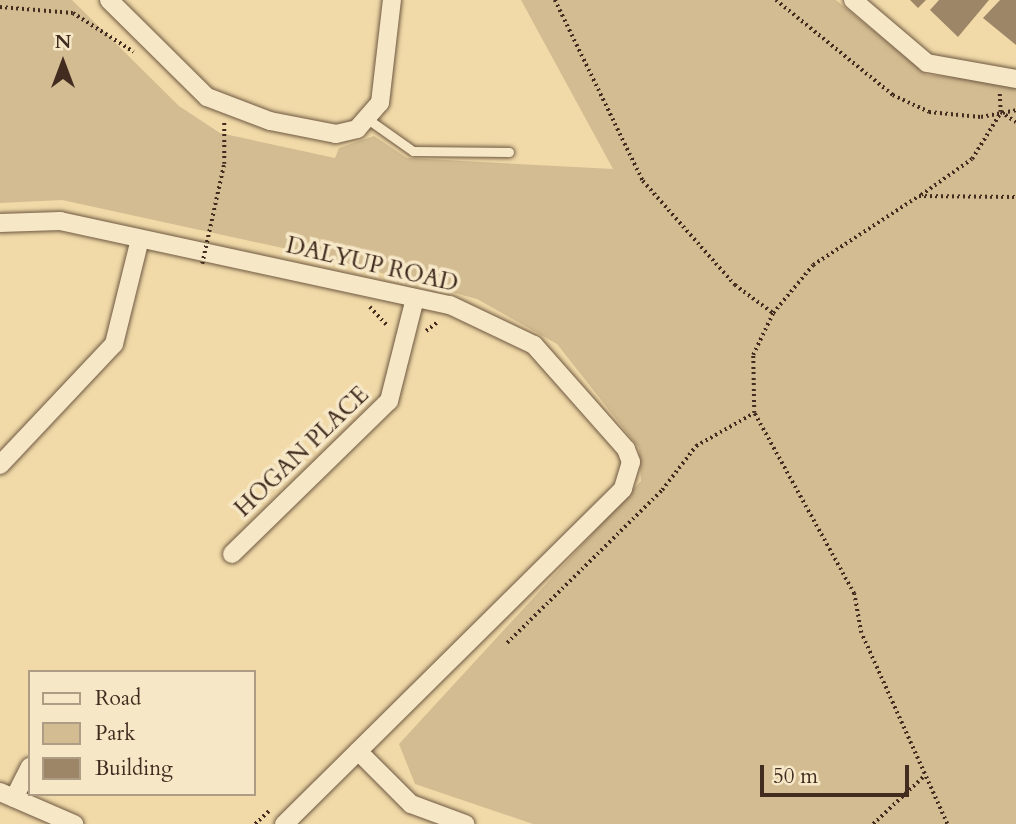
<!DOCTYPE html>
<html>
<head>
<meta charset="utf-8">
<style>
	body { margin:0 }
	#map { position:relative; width:1016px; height:824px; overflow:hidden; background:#f1daa8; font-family:Cardo,serif }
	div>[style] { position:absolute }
	.green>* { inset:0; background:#d3bc91 }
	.building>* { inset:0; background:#9d8667 }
	.path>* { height:3.5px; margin-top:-1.75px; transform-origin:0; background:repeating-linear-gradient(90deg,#422c20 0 2px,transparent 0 5.5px) }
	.roads { filter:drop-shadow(0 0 2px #6e5842) drop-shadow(0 0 2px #6e5842) }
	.service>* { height:9px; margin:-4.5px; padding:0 4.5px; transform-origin:4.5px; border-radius:4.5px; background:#f6e7c6 }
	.minor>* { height:18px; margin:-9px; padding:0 9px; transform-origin:9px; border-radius:9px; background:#f6e7c6 }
	.path-bridge>* { height:3.5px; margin-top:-1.75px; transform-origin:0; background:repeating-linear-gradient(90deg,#422c20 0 2px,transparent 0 5.5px) }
	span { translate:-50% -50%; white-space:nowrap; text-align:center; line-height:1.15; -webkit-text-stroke:7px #f6e7c6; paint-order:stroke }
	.street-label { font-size:23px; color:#422c20 }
	.legend { position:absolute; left:28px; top:670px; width:228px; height:126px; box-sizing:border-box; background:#f6e7c6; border:2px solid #ae9c84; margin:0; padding:9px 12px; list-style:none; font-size:21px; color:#422c20 }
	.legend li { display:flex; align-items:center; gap:14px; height:35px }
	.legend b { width:35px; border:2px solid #ae9c84 }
	.north { position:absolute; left:28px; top:28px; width:70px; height:70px; -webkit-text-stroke:5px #f6e7c6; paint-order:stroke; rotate:0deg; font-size:19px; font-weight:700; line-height:28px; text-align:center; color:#422c20 }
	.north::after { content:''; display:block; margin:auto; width:24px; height:32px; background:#422c20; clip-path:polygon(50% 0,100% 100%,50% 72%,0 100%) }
	.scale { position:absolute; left:760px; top:765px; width:149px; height:32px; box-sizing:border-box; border:4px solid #422c20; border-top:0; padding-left:9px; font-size:21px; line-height:24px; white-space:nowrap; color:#422c20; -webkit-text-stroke:5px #f6e7c6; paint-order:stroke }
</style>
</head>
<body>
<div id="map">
	<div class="green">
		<div style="clip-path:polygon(0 0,72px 0,179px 106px,220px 133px,335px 158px,339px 148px,374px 136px,407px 158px,613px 169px,521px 0,836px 0,927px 75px,1016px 82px,1016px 824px,533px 824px,415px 784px,399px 744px,641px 481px,639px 448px,557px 344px,477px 299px,315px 255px,62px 200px,0 203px)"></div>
	</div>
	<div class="building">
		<div style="clip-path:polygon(910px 0,926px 0,918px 8px)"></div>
		<div style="clip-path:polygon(939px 0,989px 0,958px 37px,930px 10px)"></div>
		<div style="clip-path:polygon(1000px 0,1016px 0,1016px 45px,983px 18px)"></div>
	</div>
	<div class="path">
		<div style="left:555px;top:0;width:201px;rotate:64.1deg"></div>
		<div style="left:643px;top:181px;width:139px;rotate:48.5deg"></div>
		<div style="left:735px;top:285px;width:47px;rotate:36.4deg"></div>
		<div style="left:776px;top:0;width:151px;rotate:39.1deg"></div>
		<div style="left:893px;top:95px;width:40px;rotate:25deg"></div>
		<div style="left:929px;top:112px;width:52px;rotate:5.5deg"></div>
		<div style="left:981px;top:117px;width:36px;rotate:-11deg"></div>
		<div style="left:0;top:7px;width:73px;rotate:4.7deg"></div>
		<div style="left:73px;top:13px;width:72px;rotate:32.6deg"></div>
		<div style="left:1000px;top:94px;width:18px;rotate:87deg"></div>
		<div style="left:1001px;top:112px;width:18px;rotate:34deg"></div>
		<div style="left:921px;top:195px;width:62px;rotate:-35.2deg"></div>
		<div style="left:972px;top:159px;width:55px;rotate:-58.3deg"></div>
		<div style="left:370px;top:307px;width:26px;rotate:47deg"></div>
		<div style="left:426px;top:331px;width:16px;rotate:-38deg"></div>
		<div style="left:507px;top:643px;width:218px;rotate:-44.6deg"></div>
		<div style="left:662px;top:490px;width:56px;rotate:-52.3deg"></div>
		<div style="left:696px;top:446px;width:67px;rotate:-29.6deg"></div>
		<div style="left:255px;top:824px;width:19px;rotate:-43deg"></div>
		<div style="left:873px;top:824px;width:69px;rotate:-43.2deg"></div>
		<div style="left:947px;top:824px;width:209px;rotate:-114.2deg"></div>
		<div style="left:861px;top:633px;width:40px;rotate:-100deg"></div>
		<div style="left:854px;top:594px;width:207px;rotate:-118.9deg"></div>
		<div style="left:754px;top:413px;width:58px;rotate:-91deg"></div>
		<div style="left:753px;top:355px;width:47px;rotate:-64.5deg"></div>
		<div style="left:773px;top:313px;width:62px;rotate:-50.2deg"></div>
		<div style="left:813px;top:265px;width:126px;rotate:-33.1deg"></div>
		<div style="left:919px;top:196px;width:97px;rotate:0.6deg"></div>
	</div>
	<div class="roads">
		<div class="service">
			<div style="left:369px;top:120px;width:54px;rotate:35.2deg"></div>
			<div style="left:413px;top:151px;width:96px;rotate:0.6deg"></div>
		</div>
		<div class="minor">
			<div style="left:109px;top:0;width:138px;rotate:44.7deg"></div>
			<div style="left:207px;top:97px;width:67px;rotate:20.9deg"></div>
			<div style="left:270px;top:121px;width:67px;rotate:11.1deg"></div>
			<div style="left:336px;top:134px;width:22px;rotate:-13deg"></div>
			<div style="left:357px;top:129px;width:35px;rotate:-49deg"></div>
			<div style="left:380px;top:103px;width:104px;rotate:-83.4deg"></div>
			<div style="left:853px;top:0;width:97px;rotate:40.4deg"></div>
			<div style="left:927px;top:63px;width:90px;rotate:10.2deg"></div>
			<div style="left:0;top:223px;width:60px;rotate:-1.9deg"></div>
			<div style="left:60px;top:221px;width:399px;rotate:12.2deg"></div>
			<div style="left:450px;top:305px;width:93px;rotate:25.5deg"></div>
			<div style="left:534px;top:345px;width:139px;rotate:48.5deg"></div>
			<div style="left:626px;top:449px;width:14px;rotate:69deg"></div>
			<div style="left:631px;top:462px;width:28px;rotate:107deg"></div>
			<div style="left:623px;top:489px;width:477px;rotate:135.3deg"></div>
			<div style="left:0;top:465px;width:166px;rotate:-46.7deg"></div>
			<div style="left:114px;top:344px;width:108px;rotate:-76.1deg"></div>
			<div style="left:232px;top:554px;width:219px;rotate:-44.3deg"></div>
			<div style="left:389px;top:401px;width:106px;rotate:-75.8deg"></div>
			<div style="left:358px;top:751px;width:75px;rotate:45deg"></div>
			<div style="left:411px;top:804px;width:58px;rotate:20.3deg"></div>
			<div style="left:0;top:792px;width:81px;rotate:23.4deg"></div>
			<div style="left:14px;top:798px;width:35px;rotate:-63deg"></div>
		</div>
	</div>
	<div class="path-bridge">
		<div style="left:202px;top:264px;width:102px;rotate:-77.6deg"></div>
		<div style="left:224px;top:164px;width:42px;rotate:-90deg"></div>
	</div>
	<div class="street-label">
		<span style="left:372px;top:265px;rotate:13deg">DALYUP ROAD</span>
		<span style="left:302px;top:452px;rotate:-44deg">HOGAN PLACE</span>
	</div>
	<ul class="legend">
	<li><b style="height:9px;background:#f6e7c6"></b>Road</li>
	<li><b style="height:19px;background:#d3bc91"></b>Park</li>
	<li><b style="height:19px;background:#9d8667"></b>Building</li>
	</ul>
	<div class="north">N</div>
	<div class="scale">50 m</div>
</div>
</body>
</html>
